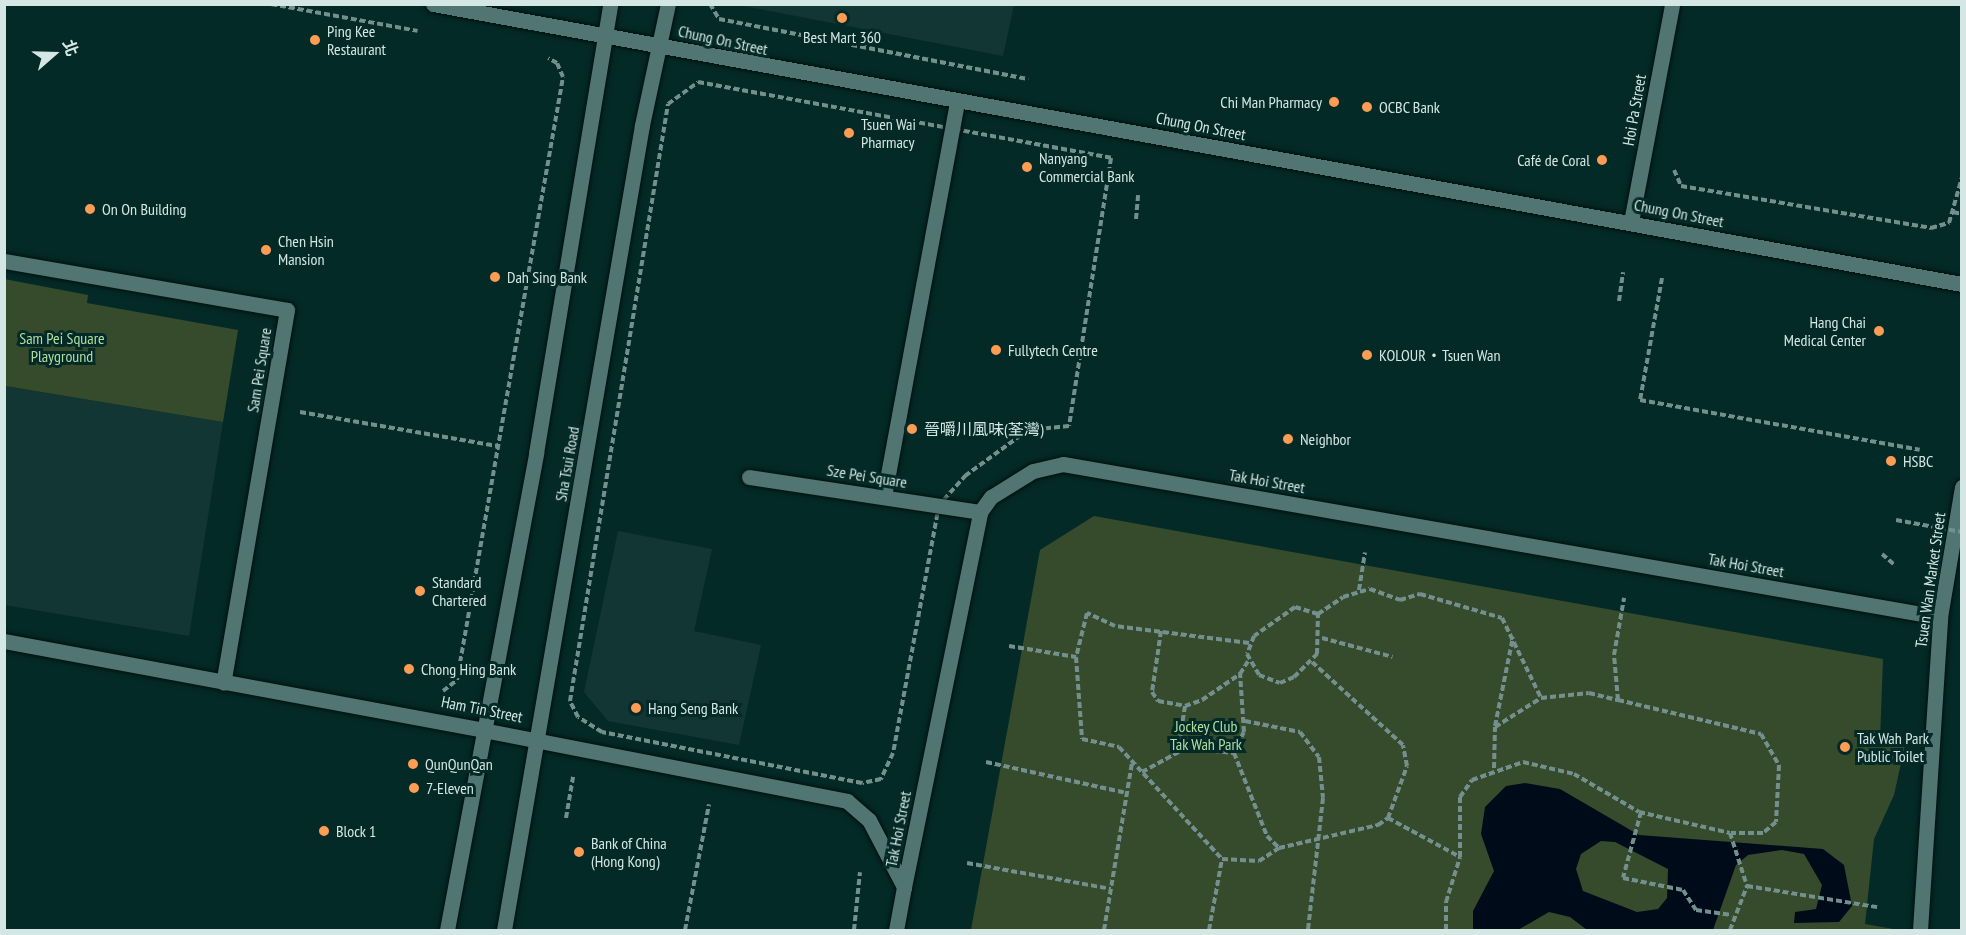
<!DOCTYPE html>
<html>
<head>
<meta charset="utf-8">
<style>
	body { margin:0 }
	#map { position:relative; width:1966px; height:935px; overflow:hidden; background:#042a28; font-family:"PT Sans Narrow","Noto Sans TC",sans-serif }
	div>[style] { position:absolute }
	.built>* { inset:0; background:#123634 }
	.green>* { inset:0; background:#364b2c }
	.water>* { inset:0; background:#000b19 }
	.path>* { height:4px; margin-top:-2px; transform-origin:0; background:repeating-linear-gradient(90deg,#74908e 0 6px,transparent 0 9px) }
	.roads { filter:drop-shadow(0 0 2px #001110) drop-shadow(0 0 2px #001110) }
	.street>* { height:15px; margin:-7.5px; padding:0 7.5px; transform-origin:7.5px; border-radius:7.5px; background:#517573 }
	.secondary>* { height:15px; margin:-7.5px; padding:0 7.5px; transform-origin:7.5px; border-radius:7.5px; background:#517573 }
	.path-bridge>* { height:4px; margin-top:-2px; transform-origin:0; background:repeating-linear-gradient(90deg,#74908e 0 6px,transparent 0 9px) }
	.dots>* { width:16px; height:16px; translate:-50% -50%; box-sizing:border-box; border:3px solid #042a28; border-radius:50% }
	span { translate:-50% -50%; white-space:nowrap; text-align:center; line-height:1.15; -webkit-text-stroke:6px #042a28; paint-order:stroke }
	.poi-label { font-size:16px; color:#d4e7e5 }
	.left { translate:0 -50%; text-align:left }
	.right { translate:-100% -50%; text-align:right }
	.street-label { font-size:16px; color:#d4e7e5 }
	.park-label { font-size:16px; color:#b2df9f }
	.frame { position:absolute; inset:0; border:6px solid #d4e7e5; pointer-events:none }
	.north { position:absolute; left:24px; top:24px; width:60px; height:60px; -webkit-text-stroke:4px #042a28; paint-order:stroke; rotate:70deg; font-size:16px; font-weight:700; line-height:24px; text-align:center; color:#d4e7e5 }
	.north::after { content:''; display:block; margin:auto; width:21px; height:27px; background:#d4e7e5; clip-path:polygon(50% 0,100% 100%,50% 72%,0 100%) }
</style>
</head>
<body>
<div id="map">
	<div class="built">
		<div style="clip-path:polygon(739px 5px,1014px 5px,1003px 56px)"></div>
		<div style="clip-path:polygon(4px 386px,223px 422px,189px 636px,5px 605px)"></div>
		<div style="clip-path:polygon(618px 531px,712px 549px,694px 631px,761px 645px,739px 745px,608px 721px,584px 692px)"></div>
	</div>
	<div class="green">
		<div style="clip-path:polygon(4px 279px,88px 295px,87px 303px,238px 330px,223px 422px,5px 386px)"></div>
		<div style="clip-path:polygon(1094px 516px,1883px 659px,1880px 740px,1907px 736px,1894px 795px,1874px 839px,1865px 924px,1899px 930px,971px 930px,1040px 550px)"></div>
	</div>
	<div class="water">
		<div style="clip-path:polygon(evenodd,1525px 783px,1560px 789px,1639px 835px,1823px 849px,1844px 865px,1852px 906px,1839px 922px,1794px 923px,1795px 912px,1816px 909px,1822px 885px,1804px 854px,1782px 850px,1748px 855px,1736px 865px,1713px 930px,1587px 930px,1570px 917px,1549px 912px,1518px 930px,1473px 930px,1473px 911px,1494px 871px,1481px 834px,1485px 807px,1506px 786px,1525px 783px,1615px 842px,1668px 869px,1667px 898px,1658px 909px,1637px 912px,1583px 891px,1576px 869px,1581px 854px,1601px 841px,1615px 842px)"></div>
	</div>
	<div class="path">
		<div style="left:271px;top:4px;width:149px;rotate:10.4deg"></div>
		<div style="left:710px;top:4px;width:17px;rotate:59deg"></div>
		<div style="left:719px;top:19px;width:315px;rotate:11deg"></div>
		<div style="left:698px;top:82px;width:420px;rotate:10.4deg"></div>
		<div style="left:1111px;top:158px;width:271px;rotate:98.9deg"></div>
		<div style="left:1069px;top:426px;width:41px;rotate:174.4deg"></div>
		<div style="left:1028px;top:430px;width:77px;rotate:144deg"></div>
		<div style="left:966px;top:475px;width:40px;rotate:132deg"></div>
		<div style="left:939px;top:505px;width:252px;rotate:100.5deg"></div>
		<div style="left:893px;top:753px;width:29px;rotate:115deg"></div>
		<div style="left:881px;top:779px;width:19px;rotate:168deg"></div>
		<div style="left:862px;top:783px;width:265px;rotate:-168.9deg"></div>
		<div style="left:602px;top:732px;width:28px;rotate:-148deg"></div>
		<div style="left:578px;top:717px;width:18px;rotate:-117deg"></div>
		<div style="left:570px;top:701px;width:605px;rotate:-80.68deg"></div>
		<div style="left:668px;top:104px;width:37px;rotate:-36deg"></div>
		<div style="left:1674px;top:170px;width:17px;rotate:66deg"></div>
		<div style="left:1681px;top:186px;width:254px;rotate:9.5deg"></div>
		<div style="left:1931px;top:228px;width:19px;rotate:-16deg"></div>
		<div style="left:1949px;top:223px;width:48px;rotate:-74.2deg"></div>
		<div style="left:1953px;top:212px;width:9px;rotate:13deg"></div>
		<div style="left:1136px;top:219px;width:24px;rotate:-85deg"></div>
		<div style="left:1662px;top:278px;width:124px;rotate:100.2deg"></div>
		<div style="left:1640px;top:400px;width:284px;rotate:10.1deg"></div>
		<div style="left:1619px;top:301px;width:29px;rotate:-82deg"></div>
		<div style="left:300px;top:412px;width:200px;rotate:9.8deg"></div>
		<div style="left:1882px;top:554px;width:18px;rotate:41deg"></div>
		<div style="left:1359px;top:590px;width:38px;rotate:-81deg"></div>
		<div style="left:1318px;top:614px;width:24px;rotate:-163deg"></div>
		<div style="left:1295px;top:607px;width:50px;rotate:144.7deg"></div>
		<div style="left:1254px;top:636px;width:19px;rotate:111deg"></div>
		<div style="left:1247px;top:654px;width:24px;rotate:60deg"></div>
		<div style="left:1259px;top:675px;width:22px;rotate:21deg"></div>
		<div style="left:1280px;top:683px;width:15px;rotate:-23deg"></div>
		<div style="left:1294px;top:677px;width:33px;rotate:-45deg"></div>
		<div style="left:1317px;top:654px;width:40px;rotate:-88.6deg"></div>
		<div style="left:1318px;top:614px;width:30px;rotate:-34deg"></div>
		<div style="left:1343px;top:597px;width:28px;rotate:-17deg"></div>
		<div style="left:1370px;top:589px;width:32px;rotate:20deg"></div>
		<div style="left:1400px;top:600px;width:21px;rotate:-17deg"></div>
		<div style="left:1420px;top:594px;width:85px;rotate:16.3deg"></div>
		<div style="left:1502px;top:618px;width:89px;rotate:64deg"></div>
		<div style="left:1161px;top:631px;width:62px;rotate:98.4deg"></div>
		<div style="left:1152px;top:692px;width:11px;rotate:56deg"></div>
		<div style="left:1158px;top:701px;width:27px;rotate:10deg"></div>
		<div style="left:1185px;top:706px;width:18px;rotate:-19deg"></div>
		<div style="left:1202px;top:700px;width:46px;rotate:-34.4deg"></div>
		<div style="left:1240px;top:674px;width:15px;rotate:-58deg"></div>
		<div style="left:1322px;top:638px;width:73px;rotate:15deg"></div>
		<div style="left:1249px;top:643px;width:135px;rotate:-172.8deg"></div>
		<div style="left:1115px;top:626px;width:31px;rotate:-155deg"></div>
		<div style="left:1087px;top:613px;width:45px;rotate:104deg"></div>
		<div style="left:1076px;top:657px;width:82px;rotate:85.8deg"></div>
		<div style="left:1082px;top:739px;width:38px;rotate:12deg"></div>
		<div style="left:1119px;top:747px;width:152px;rotate:47.4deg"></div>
		<div style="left:1222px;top:859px;width:37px;rotate:3deg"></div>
		<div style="left:1259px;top:861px;width:24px;rotate:-33deg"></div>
		<div style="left:1009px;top:646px;width:68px;rotate:9.3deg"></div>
		<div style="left:443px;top:691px;width:18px;rotate:-38deg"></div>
		<div style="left:457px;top:680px;width:612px;rotate:-80.03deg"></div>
		<div style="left:563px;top:77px;width:15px;rotate:-113deg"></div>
		<div style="left:557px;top:63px;width:10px;rotate:-151deg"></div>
		<div style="left:1618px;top:700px;width:147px;rotate:13.4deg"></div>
		<div style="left:1761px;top:734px;width:36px;rotate:60deg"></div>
		<div style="left:1779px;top:765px;width:57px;rotate:93deg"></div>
		<div style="left:1776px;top:822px;width:17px;rotate:140deg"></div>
		<div style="left:1763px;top:833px;width:32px;rotate:180deg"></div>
		<div style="left:1185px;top:706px;width:30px;rotate:99deg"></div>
		<div style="left:1180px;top:736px;width:13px;rotate:63deg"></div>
		<div style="left:1186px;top:748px;width:48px;rotate:5.9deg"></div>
		<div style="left:1234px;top:753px;width:23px;rotate:-65deg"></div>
		<div style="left:1244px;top:732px;width:58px;rotate:-93.9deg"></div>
		<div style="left:1245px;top:721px;width:56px;rotate:11.3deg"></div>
		<div style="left:1300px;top:732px;width:31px;rotate:53deg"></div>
		<div style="left:1319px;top:757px;width:41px;rotate:84.4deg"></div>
		<div style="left:1323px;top:798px;width:133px;rotate:96.5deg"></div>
		<div style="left:1495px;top:726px;width:91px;rotate:-78.6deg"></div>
		<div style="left:1234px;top:753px;width:89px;rotate:68.3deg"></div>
		<div style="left:1267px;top:836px;width:17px;rotate:45deg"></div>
		<div style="left:1279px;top:848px;width:102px;rotate:-13.1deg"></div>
		<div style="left:1378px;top:825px;width:12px;rotate:-35deg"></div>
		<div style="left:1388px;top:818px;width:55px;rotate:-69.9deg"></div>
		<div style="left:1407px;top:766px;width:21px;rotate:-101deg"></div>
		<div style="left:1403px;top:745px;width:125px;rotate:-137.6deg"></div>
		<div style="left:986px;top:762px;width:144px;rotate:12.4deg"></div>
		<div style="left:1494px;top:768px;width:41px;rotate:-88.6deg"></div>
		<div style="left:1495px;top:727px;width:54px;rotate:-32.2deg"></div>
		<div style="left:1541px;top:698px;width:48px;rotate:-5.9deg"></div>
		<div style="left:1589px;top:693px;width:30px;rotate:14deg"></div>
		<div style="left:1618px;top:700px;width:45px;rotate:-95.1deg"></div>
		<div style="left:1614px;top:655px;width:58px;rotate:-80deg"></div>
		<div style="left:1142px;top:772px;width:50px;rotate:-28.6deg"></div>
		<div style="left:1641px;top:812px;width:68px;rotate:105.3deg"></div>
		<div style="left:1623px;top:878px;width:61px;rotate:11.3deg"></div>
		<div style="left:1683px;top:890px;width:24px;rotate:57deg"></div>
		<div style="left:1696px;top:910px;width:36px;rotate:8deg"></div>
		<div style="left:566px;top:818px;width:42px;rotate:-80.3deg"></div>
		<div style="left:1388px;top:818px;width:82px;rotate:28.4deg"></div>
		<div style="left:967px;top:863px;width:146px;rotate:10.2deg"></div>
		<div style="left:685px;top:930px;width:128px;rotate:-79.2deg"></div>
		<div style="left:854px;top:930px;width:58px;rotate:-84.1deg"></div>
		<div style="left:1104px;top:930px;width:170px;rotate:-80.5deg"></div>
		<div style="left:1209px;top:930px;width:72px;rotate:-79.6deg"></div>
		<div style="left:1446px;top:930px;width:28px;rotate:-90deg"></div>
		<div style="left:1446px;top:902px;width:47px;rotate:-72.7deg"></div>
		<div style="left:1460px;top:857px;width:60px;rotate:-90deg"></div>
		<div style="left:1460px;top:797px;width:21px;rotate:-55deg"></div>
		<div style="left:1472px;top:780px;width:54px;rotate:-19.4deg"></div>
		<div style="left:1523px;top:762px;width:52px;rotate:13.2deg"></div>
		<div style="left:1574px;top:774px;width:75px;rotate:30.3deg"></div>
		<div style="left:1639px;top:812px;width:93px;rotate:13deg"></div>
		<div style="left:1730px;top:833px;width:56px;rotate:72.2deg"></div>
		<div style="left:1747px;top:886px;width:132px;rotate:9.2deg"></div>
		<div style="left:1730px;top:930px;width:47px;rotate:-68.9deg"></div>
	</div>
	<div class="roads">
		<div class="street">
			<div style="left:1631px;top:222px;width:222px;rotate:-79.3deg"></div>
			<div style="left:4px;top:261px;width:287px;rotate:9.8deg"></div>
			<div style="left:287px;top:310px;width:378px;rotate:99.7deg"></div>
			<div style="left:749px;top:477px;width:234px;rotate:8.6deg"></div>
			<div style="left:884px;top:496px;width:402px;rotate:-79.5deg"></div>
			<div style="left:4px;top:641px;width:487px;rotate:10.5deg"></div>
			<div style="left:904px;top:887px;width:383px;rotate:-78.5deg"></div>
			<div style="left:980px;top:512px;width:19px;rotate:-54deg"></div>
			<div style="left:991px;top:497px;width:49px;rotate:-31.8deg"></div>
			<div style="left:1033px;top:471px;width:31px;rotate:-13deg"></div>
			<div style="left:1063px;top:464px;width:890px;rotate:9.9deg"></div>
		</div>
		<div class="secondary">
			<div style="left:433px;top:4px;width:1554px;rotate:10.38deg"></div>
			<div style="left:483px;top:730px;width:371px;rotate:11deg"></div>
			<div style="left:847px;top:801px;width:29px;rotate:41deg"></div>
			<div style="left:869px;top:820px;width:76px;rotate:62.4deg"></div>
			<div style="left:904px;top:887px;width:44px;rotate:100.5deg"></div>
			<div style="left:447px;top:930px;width:485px;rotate:-79.4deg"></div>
			<div style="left:536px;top:453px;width:455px;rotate:-80.6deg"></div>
			<div style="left:504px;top:930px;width:817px;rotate:-80.27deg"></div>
			<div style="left:642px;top:125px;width:124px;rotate:-77.9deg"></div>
			<div style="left:1920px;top:930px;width:314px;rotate:-86.3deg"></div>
			<div style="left:1940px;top:617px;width:132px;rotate:-80.4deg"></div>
		</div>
	</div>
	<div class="path-bridge">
		<div style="left:1896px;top:520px;width:67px;rotate:10.3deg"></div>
	</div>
	<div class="dots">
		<div style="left:842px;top:18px;background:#fd9d54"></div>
		<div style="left:315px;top:40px;background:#fd9d54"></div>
		<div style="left:1334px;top:102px;background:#fd9d54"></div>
		<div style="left:1367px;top:107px;background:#fd9d54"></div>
		<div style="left:849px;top:133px;background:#fd9d54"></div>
		<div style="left:1602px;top:160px;background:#fd9d54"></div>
		<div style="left:1027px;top:167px;background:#fd9d54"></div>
		<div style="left:90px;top:209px;background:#fd9d54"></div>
		<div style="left:266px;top:250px;background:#fd9d54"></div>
		<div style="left:495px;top:277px;background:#fd9d54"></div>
		<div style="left:1879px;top:331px;background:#fd9d54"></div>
		<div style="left:996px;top:350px;background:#fd9d54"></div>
		<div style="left:1367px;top:355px;background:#fd9d54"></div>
		<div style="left:912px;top:429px;background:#fd9d54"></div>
		<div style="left:1288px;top:439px;background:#fd9d54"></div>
		<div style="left:1891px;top:461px;background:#fd9d54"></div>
		<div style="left:420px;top:591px;background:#fd9d54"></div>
		<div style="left:409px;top:669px;background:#fd9d54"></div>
		<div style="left:636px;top:708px;background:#fd9d54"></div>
		<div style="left:1845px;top:747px;background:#fd9d54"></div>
		<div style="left:413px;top:764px;background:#fd9d54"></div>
		<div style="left:414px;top:788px;background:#fd9d54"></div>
		<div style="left:324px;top:831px;background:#fd9d54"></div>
		<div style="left:579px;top:852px;background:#fd9d54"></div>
	</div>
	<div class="poi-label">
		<span class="left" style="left:327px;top:40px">Ping Kee<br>Restaurant</span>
		<span style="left:842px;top:37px">Best Mart 360</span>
		<span class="right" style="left:1322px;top:102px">Chi Man Pharmacy</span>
		<span class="left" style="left:1379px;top:107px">OCBC Bank</span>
		<span class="left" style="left:861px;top:133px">Tsuen Wai<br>Pharmacy</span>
		<span class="left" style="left:1039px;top:167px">Nanyang<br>Commercial Bank</span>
		<span class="right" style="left:1590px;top:160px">Café de Coral</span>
		<span class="left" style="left:102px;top:209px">On On Building</span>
		<span class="left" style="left:278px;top:250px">Chen Hsin<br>Mansion</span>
		<span class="left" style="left:507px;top:277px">Dah Sing Bank</span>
		<span class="right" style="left:1866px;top:331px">Hang Chai<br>Medical Center</span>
		<span class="left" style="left:1008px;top:350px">Fullytech Centre</span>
		<span class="left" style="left:1379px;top:355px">KOLOUR‧Tsuen Wan</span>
		<span class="left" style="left:924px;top:429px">晉嚼川風味(荃灣)</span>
		<span class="left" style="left:1300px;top:439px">Neighbor</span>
		<span class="left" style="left:1903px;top:461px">HSBC</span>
		<span class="left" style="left:432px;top:591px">Standard<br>Chartered</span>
		<span class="left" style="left:421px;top:669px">Chong Hing Bank</span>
		<span class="left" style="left:648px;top:708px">Hang Seng Bank</span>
		<span class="left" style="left:1857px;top:747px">Tak Wah Park<br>Public Toilet</span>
		<span class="left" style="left:425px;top:764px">QunQunQan</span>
		<span class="left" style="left:426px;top:788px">7-Eleven</span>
		<span class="left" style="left:336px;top:831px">Block 1</span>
		<span class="left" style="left:591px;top:852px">Bank of China<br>(Hong Kong)</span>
	</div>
	<div class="street-label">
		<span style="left:723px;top:40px;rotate:12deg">Chung On Street</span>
		<span style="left:1634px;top:110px;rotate:-80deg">Hoi Pa Street</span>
		<span style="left:1201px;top:126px;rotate:11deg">Chung On Street</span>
		<span style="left:1679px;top:213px;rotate:11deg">Chung On Street</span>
		<span style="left:259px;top:370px;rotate:-81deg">Sam Pei Square</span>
		<span style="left:567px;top:464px;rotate:-80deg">Sha Tsui Road</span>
		<span style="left:867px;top:476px;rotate:9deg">Sze Pei Square</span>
		<span style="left:1267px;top:481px;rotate:10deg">Tak Hoi Street</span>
		<span style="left:1746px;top:565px;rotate:10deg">Tak Hoi Street</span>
		<span style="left:1930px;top:580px;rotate:-82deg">Tsuen Wan Market Street</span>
		<span style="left:482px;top:709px;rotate:11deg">Ham Tin Street</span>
		<span style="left:898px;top:829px;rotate:-79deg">Tak Hoi Street</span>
	</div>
	<div class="park-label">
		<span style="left:62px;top:347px">Sam Pei Square<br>Playground</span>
		<span style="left:1206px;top:735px">Jockey Club<br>Tak Wah Park</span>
	</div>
	<div class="frame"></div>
	<div class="north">北</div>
</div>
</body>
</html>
